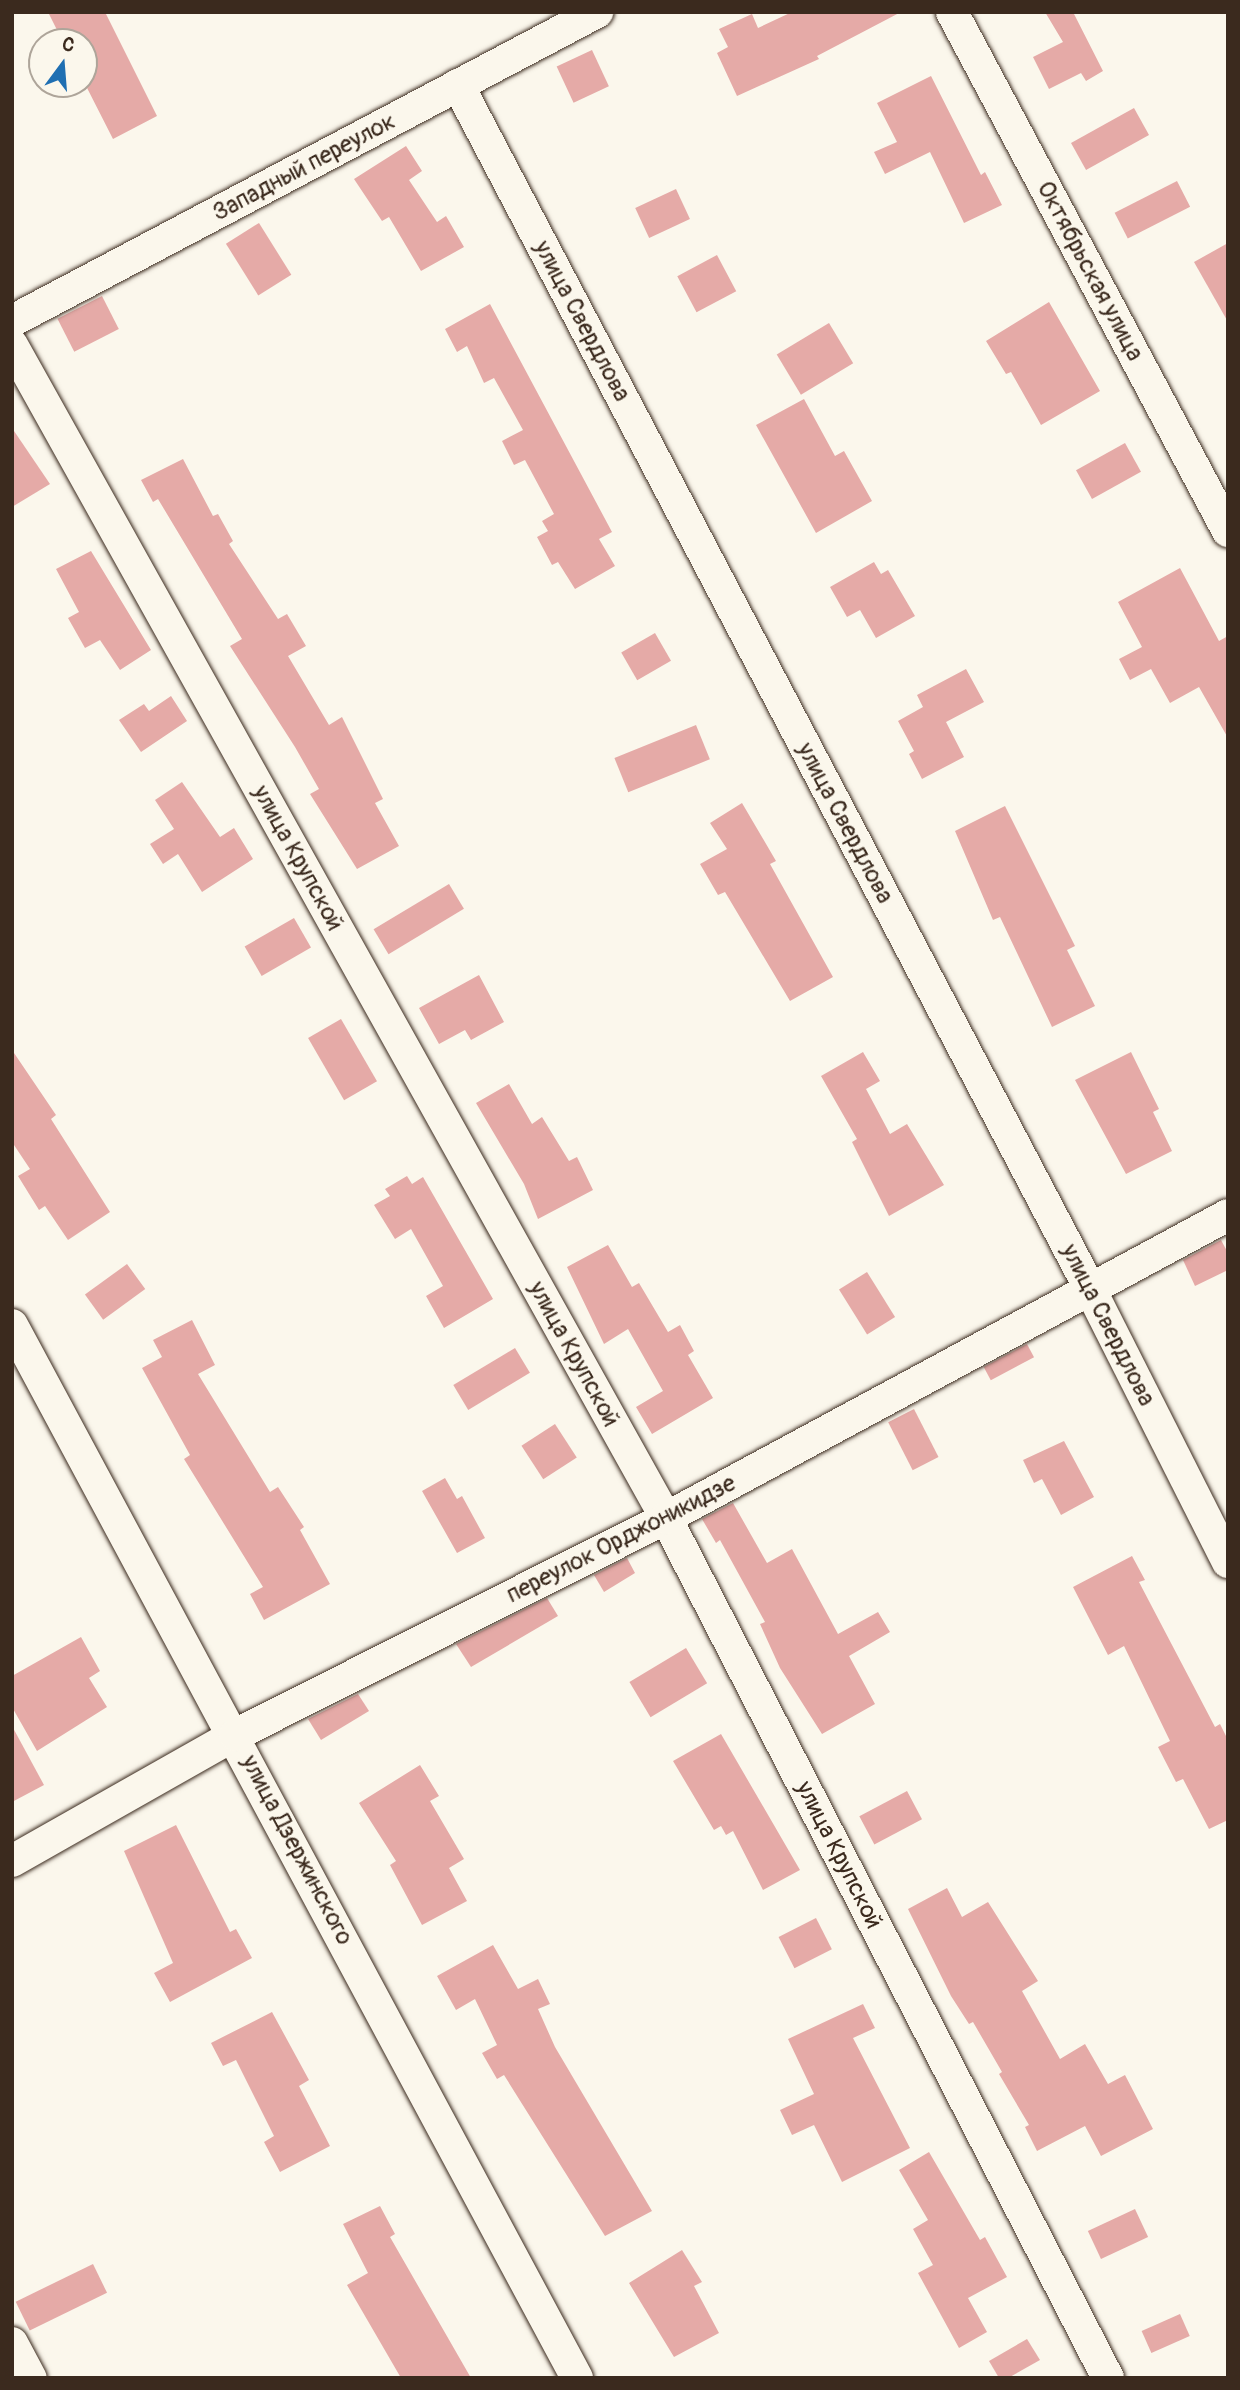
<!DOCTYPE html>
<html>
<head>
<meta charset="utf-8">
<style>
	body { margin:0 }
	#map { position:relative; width:1240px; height:2390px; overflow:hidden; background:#fbf7ec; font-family:Pangolin,sans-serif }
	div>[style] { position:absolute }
	.building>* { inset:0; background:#e5aaa7; transform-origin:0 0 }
	.roads { filter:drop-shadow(0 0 2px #3b2a1e) drop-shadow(0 0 2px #3b2a1e) }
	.street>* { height:32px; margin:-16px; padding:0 16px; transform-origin:16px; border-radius:16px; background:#fbf7ec }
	span { translate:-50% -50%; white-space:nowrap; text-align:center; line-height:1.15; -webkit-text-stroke:5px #fbf7ec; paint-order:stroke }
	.street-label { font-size:24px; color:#3b2a1e }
	.frame { position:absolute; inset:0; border:14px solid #3b2a1e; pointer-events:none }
	.north { position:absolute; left:28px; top:28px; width:70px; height:70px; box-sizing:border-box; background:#fbf7ec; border:2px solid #aea59a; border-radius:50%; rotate:16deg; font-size:19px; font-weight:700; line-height:28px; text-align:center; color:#3b2a1e }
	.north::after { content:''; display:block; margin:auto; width:24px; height:32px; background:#1f6fb2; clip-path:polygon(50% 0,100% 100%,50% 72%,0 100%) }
</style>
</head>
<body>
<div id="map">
	<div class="building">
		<div style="clip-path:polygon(48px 12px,105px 12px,157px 116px,113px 139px,84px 82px,84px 42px,63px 42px)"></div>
		<div style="clip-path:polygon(792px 12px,901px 12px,817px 56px,819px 59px,737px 96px,717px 53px,728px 47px,719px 29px,752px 14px,758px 28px)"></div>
		<div style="clip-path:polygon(1045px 12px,1073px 12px,1103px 71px,1086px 81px,1081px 73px,1049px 89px,1033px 57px,1063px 42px)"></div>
		<div style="left:592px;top:50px;width:40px;height:39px;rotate:65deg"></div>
		<div style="clip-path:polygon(931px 76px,981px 175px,985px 172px,1002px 205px,964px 223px,930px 152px,885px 174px,874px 152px,897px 142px,877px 103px)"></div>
		<div style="left:1134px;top:108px;width:31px;height:72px;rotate:61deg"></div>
		<div style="clip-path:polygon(406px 146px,422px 171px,409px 180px,437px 222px,446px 216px,464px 247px,421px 271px,389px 217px,382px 221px,354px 179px)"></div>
		<div style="left:1177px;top:181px;width:29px;height:70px;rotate:63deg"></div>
		<div style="left:676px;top:189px;width:33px;height:45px;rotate:65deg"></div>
		<div style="left:259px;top:223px;width:61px;height:39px;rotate:58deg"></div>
		<div style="clip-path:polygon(1228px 243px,1228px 322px,1194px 262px)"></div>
		<div style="left:717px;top:255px;width:41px;height:45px;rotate:62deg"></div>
		<div style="left:102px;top:296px;width:37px;height:50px;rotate:63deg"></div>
		<div style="clip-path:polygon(1049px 302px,1100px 391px,1041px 425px,1011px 372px,1006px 374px,986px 341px)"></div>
		<div style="clip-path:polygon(490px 304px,612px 532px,599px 539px,615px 566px,575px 589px,558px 562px,552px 565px,537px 537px,548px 531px,542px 521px,554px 514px,525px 460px,514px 465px,502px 441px,523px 430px,494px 378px,484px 383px,467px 346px,457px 352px,445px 329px)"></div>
		<div style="left:829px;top:323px;width:47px;height:61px;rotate:59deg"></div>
		<div style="clip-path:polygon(804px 399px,835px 456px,844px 451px,872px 501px,816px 533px,756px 425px)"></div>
		<div style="clip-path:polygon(12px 428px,50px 484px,12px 507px)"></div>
		<div style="left:1125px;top:443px;width:33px;height:56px;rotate:61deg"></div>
		<div style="clip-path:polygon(183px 459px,213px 516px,218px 514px,233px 541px,229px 544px,278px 619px,287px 614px,306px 646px,288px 656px,329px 725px,342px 717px,383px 799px,375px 803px,399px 846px,357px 869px,310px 794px,319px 789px,295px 747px,230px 646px,242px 639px,158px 499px,153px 502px,141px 480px)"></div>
		<div style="clip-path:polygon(91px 551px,151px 650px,120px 670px,100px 640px,85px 648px,68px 618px,79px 612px,56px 569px)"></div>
		<div style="clip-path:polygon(874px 562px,881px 574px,888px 570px,915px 616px,876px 638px,860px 610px,847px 617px,830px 587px)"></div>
		<div style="clip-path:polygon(1180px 568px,1219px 641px,1228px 636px,1228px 738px,1199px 687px,1170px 703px,1151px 669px,1130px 680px,1119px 659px,1142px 647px,1118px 602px)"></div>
		<div style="left:655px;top:633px;width:32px;height:39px;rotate:60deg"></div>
		<div style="clip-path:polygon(966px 669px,984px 702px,946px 722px,964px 757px,922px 779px,909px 754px,914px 751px,898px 721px,923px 707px,917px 695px)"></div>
		<div style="clip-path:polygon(171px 696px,187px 721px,141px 752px,119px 720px,144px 704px,149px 711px)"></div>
		<div style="left:696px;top:725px;width:37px;height:88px;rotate:68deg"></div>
		<div style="clip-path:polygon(182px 782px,220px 837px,234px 828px,253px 859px,202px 892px,178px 854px,163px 864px,150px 844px,174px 829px,155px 800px)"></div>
		<div style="clip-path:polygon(742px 803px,776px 861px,770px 864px,833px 977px,790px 1001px,725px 892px,718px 895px,700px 864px,727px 849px,710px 823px)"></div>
		<div style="clip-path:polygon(1005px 806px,1075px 946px,1067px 950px,1095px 1006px,1052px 1027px,1000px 917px,993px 920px,955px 831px)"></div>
		<div style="left:449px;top:884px;width:29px;height:88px;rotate:59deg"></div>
		<div style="left:294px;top:918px;width:34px;height:57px;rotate:60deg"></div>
		<div style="clip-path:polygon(479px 975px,504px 1022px,471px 1040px,465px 1030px,439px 1044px,419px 1008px)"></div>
		<div style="left:341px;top:1019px;width:72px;height:38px;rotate:60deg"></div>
		<div style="clip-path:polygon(12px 1050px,56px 1115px,51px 1119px,110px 1212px,68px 1240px,45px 1206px,39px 1210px,18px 1176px,30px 1169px,12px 1142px)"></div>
		<div style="clip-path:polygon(863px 1052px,880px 1081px,866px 1089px,890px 1134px,907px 1124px,944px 1185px,889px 1216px,852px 1142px,857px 1139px,821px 1076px)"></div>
		<div style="clip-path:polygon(1131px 1052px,1159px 1109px,1153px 1112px,1172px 1151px,1126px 1174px,1075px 1080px)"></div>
		<div style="clip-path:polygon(509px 1084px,532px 1124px,542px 1117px,569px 1161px,577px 1157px,593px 1190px,538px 1219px,524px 1184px,476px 1103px)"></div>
		<div style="clip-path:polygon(407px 1176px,412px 1184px,423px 1177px,493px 1299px,444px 1328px,426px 1296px,443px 1286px,411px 1229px,395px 1239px,374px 1205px,390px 1196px,385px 1189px)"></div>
		<div style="clip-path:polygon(1221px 1240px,1228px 1253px,1228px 1270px,1195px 1286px,1183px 1260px)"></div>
		<div style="clip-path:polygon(608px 1245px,632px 1287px,639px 1283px,668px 1332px,680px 1325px,694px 1351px,688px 1355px,713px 1398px,652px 1434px,636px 1407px,663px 1391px,628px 1329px,604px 1344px,567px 1267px)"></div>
		<div style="left:127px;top:1264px;width:31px;height:52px;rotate:54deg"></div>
		<div style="left:867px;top:1272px;width:53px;height:33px;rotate:58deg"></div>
		<div style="clip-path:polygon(192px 1320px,215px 1365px,198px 1374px,270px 1492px,278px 1487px,304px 1527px,300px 1530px,330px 1584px,264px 1620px,250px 1594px,263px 1587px,184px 1459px,190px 1455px,142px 1368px,162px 1357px,153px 1340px)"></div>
		<div style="left:1027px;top:1344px;width:15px;height:49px;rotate:62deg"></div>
		<div style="left:515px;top:1348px;width:29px;height:72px;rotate:59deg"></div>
		<div style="left:914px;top:1409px;width:54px;height:29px;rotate:63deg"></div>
		<div style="left:555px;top:1424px;width:40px;height:40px;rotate:57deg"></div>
		<div style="clip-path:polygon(1064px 1441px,1094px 1497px,1061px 1515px,1042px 1479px,1034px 1483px,1023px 1460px)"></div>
		<div style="clip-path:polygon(445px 1478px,457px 1499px,462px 1496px,485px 1538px,457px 1553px,422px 1491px)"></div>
		<div style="clip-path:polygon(733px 1503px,767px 1563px,792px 1549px,838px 1634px,878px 1612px,890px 1632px,849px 1656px,875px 1704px,822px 1734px,780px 1668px,760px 1624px,765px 1622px,720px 1540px,716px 1543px,702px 1519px)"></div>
		<div style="clip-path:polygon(1132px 1556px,1145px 1580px,1139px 1582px,1215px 1727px,1220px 1724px,1228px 1740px,1228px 1820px,1209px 1829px,1183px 1779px,1176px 1782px,1158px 1747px,1170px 1741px,1124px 1646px,1108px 1655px,1073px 1587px)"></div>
		<div style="clip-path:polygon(627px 1558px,635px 1573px,604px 1592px,594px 1575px)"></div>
		<div style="clip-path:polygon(547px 1598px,558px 1616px,471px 1667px,456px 1644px)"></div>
		<div style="clip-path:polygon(81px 1637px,100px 1671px,89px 1678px,107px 1707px,37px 1751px,12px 1707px,12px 1676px)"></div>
		<div style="left:686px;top:1648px;width:41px;height:66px;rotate:59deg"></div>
		<div style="clip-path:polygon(358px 1694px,369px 1711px,321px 1740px,308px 1719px)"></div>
		<div style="clip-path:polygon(12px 1726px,44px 1785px,12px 1802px)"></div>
		<div style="clip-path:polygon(721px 1734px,800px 1870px,763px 1890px,733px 1831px,726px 1835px,721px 1826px,714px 1830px,673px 1761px)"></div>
		<div style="clip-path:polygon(420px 1765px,439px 1796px,430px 1801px,464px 1859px,449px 1868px,467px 1901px,422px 1925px,390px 1865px,396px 1861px,359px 1803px)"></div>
		<div style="left:907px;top:1791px;width:32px;height:54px;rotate:62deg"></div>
		<div style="clip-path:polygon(176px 1825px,230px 1932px,236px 1929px,252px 1958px,170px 2002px,154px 1973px,173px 1963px,124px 1851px)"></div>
		<div style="clip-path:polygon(947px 1888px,962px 1917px,988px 1902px,1038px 1981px,1022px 1991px,1060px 2059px,1085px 2044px,1108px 2084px,1125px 2075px,1153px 2129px,1101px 2156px,1085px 2126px,1037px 2151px,1025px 2127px,1029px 2125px,999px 2074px,1002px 2072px,973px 2022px,969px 2024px,951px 1996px,908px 1909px)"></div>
		<div style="left:816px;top:1918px;width:35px;height:42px;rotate:63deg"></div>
		<div style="clip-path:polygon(493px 1945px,518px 1989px,538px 1979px,550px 2004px,538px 2009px,555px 2047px,652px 2211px,605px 2236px,504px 2075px,497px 2079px,482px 2053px,497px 2045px,475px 1999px,456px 2010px,437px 1976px)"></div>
		<div style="clip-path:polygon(863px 2004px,875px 2028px,853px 2038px,910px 2148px,842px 2182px,814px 2125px,792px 2135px,780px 2110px,814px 2094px,788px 2039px)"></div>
		<div style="clip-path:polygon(272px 2012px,309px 2080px,299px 2086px,330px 2146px,280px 2172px,264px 2142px,274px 2136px,236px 2060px,223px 2066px,211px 2043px)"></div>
		<div style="clip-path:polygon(929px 2152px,980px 2240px,985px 2237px,1007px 2277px,968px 2298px,987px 2332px,959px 2348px,918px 2273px,933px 2265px,913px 2229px,928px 2220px,899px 2170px)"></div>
		<div style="clip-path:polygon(380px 2206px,395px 2234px,390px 2237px,471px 2378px,401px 2378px,347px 2285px,368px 2273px,343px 2224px)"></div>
		<div style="left:1135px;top:2209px;width:31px;height:52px;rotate:65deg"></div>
		<div style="clip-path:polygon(682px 2250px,702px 2282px,694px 2286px,719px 2333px,674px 2357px,629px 2283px)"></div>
		<div style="left:93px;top:2264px;width:32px;height:86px;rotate:64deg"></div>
		<div style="left:1180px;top:2314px;width:24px;height:42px;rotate:66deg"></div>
		<div style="clip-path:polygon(1027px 2339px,1040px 2360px,1008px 2378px,999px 2378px,989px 2361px)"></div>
	</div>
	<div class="roads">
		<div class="street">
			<div style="left:952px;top:12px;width:588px;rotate:62deg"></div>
			<div style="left:458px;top:85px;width:1360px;rotate:62.3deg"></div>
			<div style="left:1090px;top:1289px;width:306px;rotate:63.2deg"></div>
			<div style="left:12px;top:321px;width:662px;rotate:-27.84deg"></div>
			<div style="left:12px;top:345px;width:1343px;rotate:60.86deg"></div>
			<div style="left:666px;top:1518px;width:967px;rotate:62.8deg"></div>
			<div style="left:12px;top:1325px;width:1195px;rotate:61.78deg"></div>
			<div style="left:12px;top:1861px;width:256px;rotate:-29.5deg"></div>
			<div style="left:235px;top:1735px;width:483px;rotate:-26.7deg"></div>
			<div style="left:666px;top:1518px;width:638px;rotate:-28.33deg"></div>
			<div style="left:12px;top:2343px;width:40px;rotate:62deg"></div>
		</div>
	</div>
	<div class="street-label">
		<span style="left:304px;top:167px;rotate:-28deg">Западный переулок</span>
		<span style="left:1090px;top:271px;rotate:62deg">Октябрьская улица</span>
		<span style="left:582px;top:321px;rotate:62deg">улица Свердлова</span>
		<span style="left:845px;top:823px;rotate:62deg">улица Свердлова</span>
		<span style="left:298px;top:858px;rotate:61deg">улица Крупской</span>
		<span style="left:1108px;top:1325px;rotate:63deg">улица Свердлова</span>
		<span style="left:574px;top:1354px;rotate:61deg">улица Крупской</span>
		<span style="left:621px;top:1539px;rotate:-27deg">переулок Орджоникидзе</span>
		<span style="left:297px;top:1850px;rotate:62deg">улица Дзержинского</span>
		<span style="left:839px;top:1855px;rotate:63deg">улица Крупской</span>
	</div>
	<div class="frame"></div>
	<div class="north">С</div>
</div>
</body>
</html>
